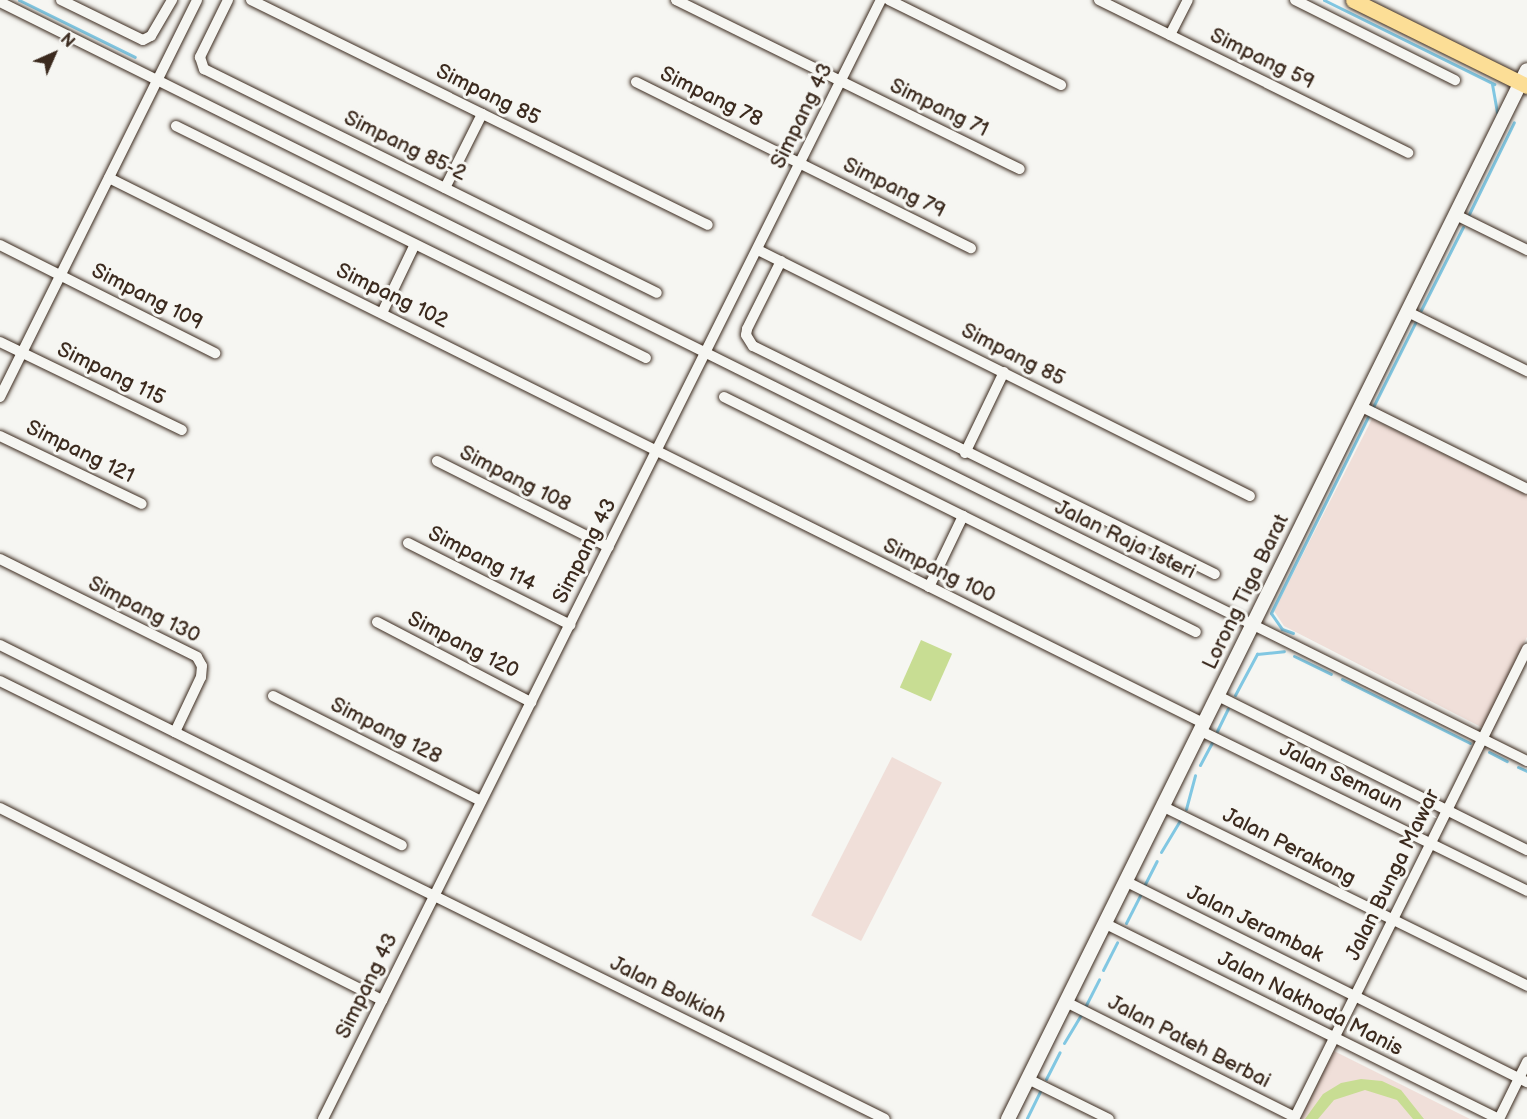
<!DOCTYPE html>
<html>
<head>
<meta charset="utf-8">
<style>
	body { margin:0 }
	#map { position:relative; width:1527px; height:1119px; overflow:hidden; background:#f6f6f2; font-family:"Balsamiq Sans",sans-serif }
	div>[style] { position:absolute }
	.built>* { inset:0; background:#f0dfd9; transform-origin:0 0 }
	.green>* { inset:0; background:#c8dd93; transform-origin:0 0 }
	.stream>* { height:3px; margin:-1.5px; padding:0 1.5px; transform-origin:1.5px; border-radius:1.5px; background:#81c7e2 }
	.roads { filter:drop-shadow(0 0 2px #3b2a1e) drop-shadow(0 0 2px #3b2a1e) }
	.street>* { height:10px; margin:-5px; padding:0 5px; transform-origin:5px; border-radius:5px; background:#f6f6f2 }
	.secondary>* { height:14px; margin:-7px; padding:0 7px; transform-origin:7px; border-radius:7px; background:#f6f6f2 }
	.primary>* { height:15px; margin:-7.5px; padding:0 7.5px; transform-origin:7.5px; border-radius:7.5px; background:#fcde96 }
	span { translate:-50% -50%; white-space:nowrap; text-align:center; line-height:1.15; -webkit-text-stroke:6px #f6f6f2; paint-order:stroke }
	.street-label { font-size:21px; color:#3b2a1e }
	.north { position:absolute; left:24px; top:24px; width:60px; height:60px; -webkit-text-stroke:4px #f6f6f2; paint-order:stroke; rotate:45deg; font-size:16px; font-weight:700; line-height:24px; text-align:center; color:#3b2a1e }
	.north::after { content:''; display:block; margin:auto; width:21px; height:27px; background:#3b2a1e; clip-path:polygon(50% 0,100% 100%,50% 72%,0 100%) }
</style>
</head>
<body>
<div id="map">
	<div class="built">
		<div style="clip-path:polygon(1372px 419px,1527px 495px,1527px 637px,1483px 728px,1284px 626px,1274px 611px)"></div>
		<div style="left:892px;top:757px;width:56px;height:178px;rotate:27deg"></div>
		<div style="clip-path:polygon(1334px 1051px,1470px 1119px,1300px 1119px)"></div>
	</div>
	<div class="green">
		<div style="left:921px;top:640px;width:34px;height:52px;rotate:24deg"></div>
		<div style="clip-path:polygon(1361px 1079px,1382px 1081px,1401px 1090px,1424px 1119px,1413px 1119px,1397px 1100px,1365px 1090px,1334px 1100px,1318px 1119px,1305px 1119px,1323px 1094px,1341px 1083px)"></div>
	</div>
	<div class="stream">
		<div style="left:19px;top:0;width:129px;rotate:26.2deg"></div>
		<div style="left:1324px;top:0;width:190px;rotate:26.3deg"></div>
		<div style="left:1492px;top:84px;width:29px;rotate:80deg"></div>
		<div style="left:1469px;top:214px;width:102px;rotate:-63.9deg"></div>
		<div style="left:1421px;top:310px;width:93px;rotate:-63.2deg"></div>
		<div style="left:1373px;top:407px;width:96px;rotate:-63.4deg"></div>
		<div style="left:1293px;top:633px;width:12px;rotate:-160deg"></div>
		<div style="left:1282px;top:629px;width:19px;rotate:-125deg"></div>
		<div style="left:1271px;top:613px;width:221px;rotate:-63.7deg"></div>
		<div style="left:1294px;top:656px;width:41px;rotate:25.9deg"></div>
		<div style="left:1342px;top:679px;width:143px;rotate:26.6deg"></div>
		<div style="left:1235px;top:695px;width:47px;rotate:-61.8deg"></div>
		<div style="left:1257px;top:654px;width:27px;rotate:-6deg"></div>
		<div style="left:1217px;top:731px;width:25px;rotate:-64deg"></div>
		<div style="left:1489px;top:752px;width:20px;rotate:27deg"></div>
		<div style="left:1200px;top:765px;width:26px;rotate:-62deg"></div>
		<div style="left:1518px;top:767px;width:10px;rotate:24deg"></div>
		<div style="left:1186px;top:809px;width:35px;rotate:-75deg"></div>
		<div style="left:1161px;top:852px;width:37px;rotate:-59deg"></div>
		<div style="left:1144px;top:886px;width:28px;rotate:-63deg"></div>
		<div style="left:1126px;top:923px;width:31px;rotate:-63deg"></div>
		<div style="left:1103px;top:970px;width:31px;rotate:-63deg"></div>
		<div style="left:1085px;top:1007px;width:31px;rotate:-63deg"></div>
		<div style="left:1064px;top:1043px;width:33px;rotate:-59deg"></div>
		<div style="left:1046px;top:1079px;width:30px;rotate:-63deg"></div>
		<div style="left:1027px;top:1118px;width:30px;rotate:-64deg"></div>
	</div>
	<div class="roads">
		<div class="street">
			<div style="left:61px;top:0;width:91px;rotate:26deg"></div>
			<div style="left:143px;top:40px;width:9px;rotate:-27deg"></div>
			<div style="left:151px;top:36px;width:42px;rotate:-59.7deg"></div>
			<div style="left:228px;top:0;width:64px;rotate:116.2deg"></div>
			<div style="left:200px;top:57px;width:13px;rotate:72deg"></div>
			<div style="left:204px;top:69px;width:505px;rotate:26.31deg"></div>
			<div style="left:251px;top:0;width:509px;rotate:26.21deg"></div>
			<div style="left:676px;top:0;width:383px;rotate:26.2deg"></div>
			<div style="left:889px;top:0;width:192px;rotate:26.3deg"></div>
			<div style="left:1099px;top:0;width:345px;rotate:26.3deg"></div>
			<div style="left:1295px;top:0;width:179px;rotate:26.6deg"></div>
			<div style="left:0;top:2px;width:1705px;rotate:26.43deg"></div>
			<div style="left:1170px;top:35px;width:39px;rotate:-63deg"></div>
			<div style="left:636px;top:82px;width:374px;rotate:26.4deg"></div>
			<div style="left:176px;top:126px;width:524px;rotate:26.27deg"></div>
			<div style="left:109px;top:178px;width:1224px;rotate:26.48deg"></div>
			<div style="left:445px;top:188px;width:83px;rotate:-63.4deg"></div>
			<div style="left:1458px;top:216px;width:77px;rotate:26.2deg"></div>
			<div style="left:0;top:245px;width:241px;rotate:26.7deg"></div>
			<div style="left:758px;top:250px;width:550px;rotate:26.57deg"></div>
			<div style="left:781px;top:261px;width:76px;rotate:116.6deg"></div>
			<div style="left:747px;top:329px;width:6px;rotate:99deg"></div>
			<div style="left:746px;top:335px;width:13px;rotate:58deg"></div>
			<div style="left:753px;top:346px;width:515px;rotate:26.27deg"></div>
			<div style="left:382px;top:313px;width:76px;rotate:-64.4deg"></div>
			<div style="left:1410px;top:313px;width:131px;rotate:26.4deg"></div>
			<div style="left:0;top:342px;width:202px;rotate:25.8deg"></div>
			<div style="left:0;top:397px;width:443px;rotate:-63.6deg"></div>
			<div style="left:724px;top:397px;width:527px;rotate:26.47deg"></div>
			<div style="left:1362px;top:407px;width:184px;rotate:26.4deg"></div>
			<div style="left:0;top:436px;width:157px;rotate:25.6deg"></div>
			<div style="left:965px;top:453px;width:90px;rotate:-64.3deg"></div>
			<div style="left:437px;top:461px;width:192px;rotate:26.6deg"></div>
			<div style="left:408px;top:543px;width:182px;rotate:26.8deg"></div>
			<div style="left:0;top:559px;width:220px;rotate:26.4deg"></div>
			<div style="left:197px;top:657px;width:10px;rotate:61deg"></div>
			<div style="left:202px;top:666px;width:11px;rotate:95deg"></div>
			<div style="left:201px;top:677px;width:61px;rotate:115.3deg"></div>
			<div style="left:929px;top:587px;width:79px;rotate:-64.4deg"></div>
			<div style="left:377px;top:622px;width:174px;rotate:27.5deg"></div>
			<div style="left:0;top:645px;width:449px;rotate:26.5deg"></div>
			<div style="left:0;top:681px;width:987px;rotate:26.33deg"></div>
			<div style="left:273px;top:696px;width:233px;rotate:26.8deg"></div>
			<div style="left:1218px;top:696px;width:345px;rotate:26.5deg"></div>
			<div style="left:1201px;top:731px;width:363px;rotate:26.1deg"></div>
			<div style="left:1164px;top:807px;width:405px;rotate:26.2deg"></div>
			<div style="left:0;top:808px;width:428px;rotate:26.7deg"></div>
			<div style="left:1127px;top:882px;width:447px;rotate:26.6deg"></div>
			<div style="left:1106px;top:924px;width:438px;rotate:26.4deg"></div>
			<div style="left:1066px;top:1002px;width:256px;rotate:26.7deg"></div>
			<div style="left:1028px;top:1079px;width:90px;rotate:26.3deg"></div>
			<div style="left:323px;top:1119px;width:1250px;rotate:-63.5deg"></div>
			<div style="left:1294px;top:1119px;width:525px;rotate:-63.63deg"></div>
			<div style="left:1499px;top:1119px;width:64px;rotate:-63.8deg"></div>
		</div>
		<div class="secondary">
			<div style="left:1008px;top:1119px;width:1170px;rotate:-63.68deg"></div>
		</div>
		<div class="primary">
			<div style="left:1353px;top:0;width:194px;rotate:26.3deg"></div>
		</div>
	</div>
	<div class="street-label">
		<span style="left:1262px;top:59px;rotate:26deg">Simpang 59</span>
		<span style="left:488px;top:95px;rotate:26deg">Simpang 85</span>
		<span style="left:711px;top:97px;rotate:26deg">Simpang 78</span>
		<span style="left:939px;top:108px;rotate:26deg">Simpang 71</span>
		<span style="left:802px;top:116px;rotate:-64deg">Simpang 43</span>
		<span style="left:405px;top:146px;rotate:26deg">Simpang 85-2</span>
		<span style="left:894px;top:188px;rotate:26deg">Simpang 79</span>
		<span style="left:392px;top:296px;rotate:26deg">Simpang 102</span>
		<span style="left:147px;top:297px;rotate:27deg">Simpang 109</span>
		<span style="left:1013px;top:355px;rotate:27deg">Simpang 85</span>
		<span style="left:111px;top:374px;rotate:26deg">Simpang 115</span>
		<span style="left:80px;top:452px;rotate:26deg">Simpang 121</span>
		<span style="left:515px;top:479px;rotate:27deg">Simpang 108</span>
		<span style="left:1125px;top:540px;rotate:26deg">Jalan Raja Isteri</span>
		<span style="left:585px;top:551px;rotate:-63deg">Simpang 43</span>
		<span style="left:482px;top:559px;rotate:27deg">Simpang 114</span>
		<span style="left:939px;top:571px;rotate:26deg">Simpang 100</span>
		<span style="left:1246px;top:592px;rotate:-64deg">Lorong Tiga Barat</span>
		<span style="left:144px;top:610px;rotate:27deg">Simpang 130</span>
		<span style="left:463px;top:645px;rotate:27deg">Simpang 120</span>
		<span style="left:386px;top:731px;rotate:27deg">Simpang 128</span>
		<span style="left:1341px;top:777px;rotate:26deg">Jalan Semaun</span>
		<span style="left:1289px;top:847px;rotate:27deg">Jalan Perakong</span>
		<span style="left:1393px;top:875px;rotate:-64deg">Jalan Bunga Mawar</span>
		<span style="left:1255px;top:924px;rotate:26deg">Jalan Jerambak</span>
		<span style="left:367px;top:986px;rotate:-64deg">Simpang 43</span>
		<span style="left:668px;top:990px;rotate:26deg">Jalan Bolkiah</span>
		<span style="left:1310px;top:1004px;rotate:27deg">Jalan Nakhoda Manis</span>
		<span style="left:1189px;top:1042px;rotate:27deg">Jalan Pateh Berbai</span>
	</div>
	<div class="north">N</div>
</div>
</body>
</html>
